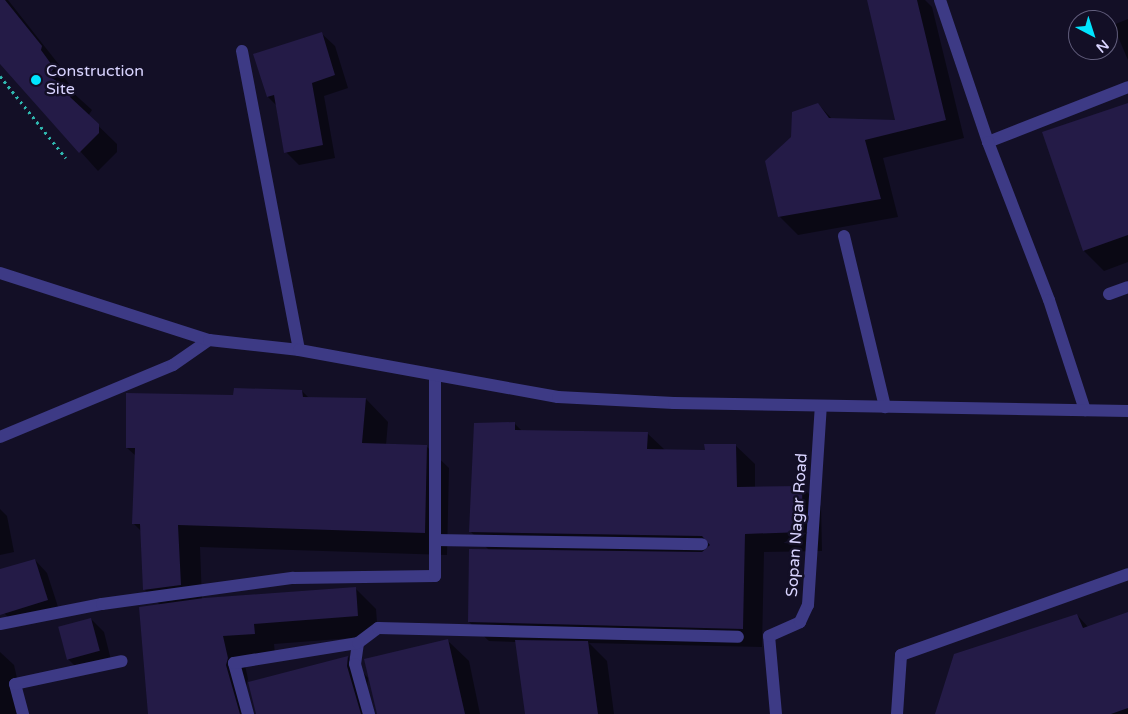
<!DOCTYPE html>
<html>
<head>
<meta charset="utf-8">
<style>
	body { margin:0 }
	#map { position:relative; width:1128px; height:714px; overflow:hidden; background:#130f26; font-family:"Varela Round",sans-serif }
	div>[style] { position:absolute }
	.shadow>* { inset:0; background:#0007 }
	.building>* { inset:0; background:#241b47; transform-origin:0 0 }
	.path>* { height:3px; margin-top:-1.5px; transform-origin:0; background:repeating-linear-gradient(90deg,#2fb8b0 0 2.5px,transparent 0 6.5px) }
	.service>* { height:12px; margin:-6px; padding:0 6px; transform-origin:6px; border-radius:6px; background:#3d3a85 }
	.minor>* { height:12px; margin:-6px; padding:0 6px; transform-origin:6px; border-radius:6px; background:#3d3a85 }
	.tertiary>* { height:12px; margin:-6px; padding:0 6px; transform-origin:6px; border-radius:6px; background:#3d3a85 }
	.dots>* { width:14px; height:14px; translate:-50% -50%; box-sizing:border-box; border:2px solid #130f26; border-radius:50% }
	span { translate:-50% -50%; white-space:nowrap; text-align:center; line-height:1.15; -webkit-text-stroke:5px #130f26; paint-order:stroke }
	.poi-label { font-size:16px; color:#d9d4ff }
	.left { translate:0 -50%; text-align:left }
	.street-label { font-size:16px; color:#d9d4ff }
	.north { position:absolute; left:1068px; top:10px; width:50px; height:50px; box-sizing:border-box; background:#130f26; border:1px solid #625e7d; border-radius:50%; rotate:140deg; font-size:14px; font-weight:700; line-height:20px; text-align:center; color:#d9d4ff }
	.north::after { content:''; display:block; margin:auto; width:18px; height:22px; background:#00e5ff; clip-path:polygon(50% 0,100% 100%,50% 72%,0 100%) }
</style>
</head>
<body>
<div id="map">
	<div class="shadow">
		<div style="clip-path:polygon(0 0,8px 0,60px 66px,59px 70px,72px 88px,70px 90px,92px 110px,88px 116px,117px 144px,117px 152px,98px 171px,0 62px)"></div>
		<div style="clip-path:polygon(868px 0,925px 0,932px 7px,964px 138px,883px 158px,898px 217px,798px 235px,779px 216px,792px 137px,818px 104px,833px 120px,897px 121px)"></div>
		<div style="clip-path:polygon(1128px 19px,1128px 60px,1113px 25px)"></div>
		<div style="clip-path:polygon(322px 34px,335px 46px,348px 88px,324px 96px,335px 158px,299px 165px,286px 152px,277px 106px,268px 97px,255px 55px)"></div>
		<div style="clip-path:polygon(1128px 104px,1128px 262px,1104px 271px,1084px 251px)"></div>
		<div style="clip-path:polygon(302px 391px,309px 398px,366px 399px,388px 422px,386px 445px,426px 446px,449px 468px,447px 555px,200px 547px,202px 600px,355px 588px,376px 609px,378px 636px,274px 644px,275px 654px,243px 656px,248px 679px,246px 687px,254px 714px,150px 714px,161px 606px,145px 590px,141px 531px,133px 523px,136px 456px,127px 448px,234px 396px)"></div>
		<div style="clip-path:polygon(515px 424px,523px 432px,647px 433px,665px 450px,706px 451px,735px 445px,755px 464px,755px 488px,802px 487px,821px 506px,822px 551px,764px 552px,762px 647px,589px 643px,607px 661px,614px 714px,526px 714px,517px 642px,489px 641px,469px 622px,489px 550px,471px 532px)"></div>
		<div style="clip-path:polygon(0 509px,7px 516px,14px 552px,0 555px)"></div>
		<div style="clip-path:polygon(35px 560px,47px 573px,60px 613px,17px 626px,4px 613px,0 598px,0 571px)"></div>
		<div style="clip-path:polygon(1128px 614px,1128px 714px,937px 714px,1077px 615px,1089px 628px)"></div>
		<div style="clip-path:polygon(91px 619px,104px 632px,112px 664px,81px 672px,68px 659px)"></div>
		<div style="clip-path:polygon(448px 641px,469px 661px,480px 714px,377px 714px)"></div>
		<div style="clip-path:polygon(0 652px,14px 665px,25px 714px,0 714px)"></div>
		<div style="clip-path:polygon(348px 657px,368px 678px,367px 688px,375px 714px,257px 714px)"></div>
	</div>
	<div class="building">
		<div style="clip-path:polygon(0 0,5px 0,42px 46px,41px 50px,54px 68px,48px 76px,74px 91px,70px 97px,99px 124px,99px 133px,79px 153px,0 64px)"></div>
		<div style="clip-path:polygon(867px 0,917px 0,946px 120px,865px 140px,881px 199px,778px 217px,765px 161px,791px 137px,792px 112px,818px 103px,829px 118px,895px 120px)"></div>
		<div style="clip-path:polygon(322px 32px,335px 75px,312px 83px,323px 145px,284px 153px,274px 95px,267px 97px,253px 54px)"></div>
		<div style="clip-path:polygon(1128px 103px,1128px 235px,1083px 251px,1042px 132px)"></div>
		<div style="clip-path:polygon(234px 388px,302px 390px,303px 397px,366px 398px,362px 443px,427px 445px,425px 533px,178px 525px,181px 585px,143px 590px,140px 524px,132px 524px,135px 448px,126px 448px,126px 393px,233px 395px)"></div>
		<div style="clip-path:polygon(515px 422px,515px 430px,648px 432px,647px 449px,705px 450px,704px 444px,736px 444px,737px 487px,802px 486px,803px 532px,745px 534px,743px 629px,468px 622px,469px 549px,702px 552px,710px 545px,702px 536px,469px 532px,474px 423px)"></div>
		<div style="clip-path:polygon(35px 559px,48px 600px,0 615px,0 569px)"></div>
		<div style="clip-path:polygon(356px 587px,358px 616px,254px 624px,255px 634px,223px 636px,228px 658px,226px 665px,240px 714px,148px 714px,139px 607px,204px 598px)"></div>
		<div style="clip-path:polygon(1128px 612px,1128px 708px,1111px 714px,935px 714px,954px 654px,1077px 614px,1083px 628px)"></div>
		<div style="left:91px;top:618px;width:34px;height:34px;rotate:75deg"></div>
		<div style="clip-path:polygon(448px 639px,465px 714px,377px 714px,364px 659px)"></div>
		<div style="clip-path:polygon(515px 640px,588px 641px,598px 714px,525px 714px)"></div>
		<div style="clip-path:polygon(348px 656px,347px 666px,361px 714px,256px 714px,248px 682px)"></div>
	</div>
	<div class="path">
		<div style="left:0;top:76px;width:105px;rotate:51.2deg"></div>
	</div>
	<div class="service">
		<div style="left:988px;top:142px;width:150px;rotate:-21.4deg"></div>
		<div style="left:844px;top:236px;width:176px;rotate:76.5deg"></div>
		<div style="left:1109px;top:294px;width:20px;rotate:-20deg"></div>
		<div style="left:0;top:437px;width:187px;rotate:-22.6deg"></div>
		<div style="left:173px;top:365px;width:44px;rotate:-34.8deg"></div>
		<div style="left:897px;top:714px;width:59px;rotate:-86.1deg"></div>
		<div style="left:901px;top:655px;width:241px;rotate:-19.6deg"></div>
	</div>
	<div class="minor">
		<div style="left:940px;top:0;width:150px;rotate:71.3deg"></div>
		<div style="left:988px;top:142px;width:169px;rotate:68.9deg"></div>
		<div style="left:1049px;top:300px;width:116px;rotate:71.9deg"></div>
		<div style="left:242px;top:51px;width:304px;rotate:79.2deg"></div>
		<div style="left:435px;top:540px;width:267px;rotate:0.9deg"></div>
		<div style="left:0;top:624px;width:104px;rotate:-11.1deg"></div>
		<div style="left:102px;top:604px;width:193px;rotate:-7.8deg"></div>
		<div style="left:293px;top:578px;width:142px;rotate:-0.8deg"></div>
		<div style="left:435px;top:576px;width:201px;rotate:-90deg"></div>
		<div style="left:358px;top:643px;width:21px;rotate:98deg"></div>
		<div style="left:355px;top:664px;width:52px;rotate:74.4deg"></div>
		<div style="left:23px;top:714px;width:31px;rotate:-105deg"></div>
		<div style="left:15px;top:684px;width:109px;rotate:-12.1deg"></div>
		<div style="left:248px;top:714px;width:53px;rotate:-105.4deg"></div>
		<div style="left:234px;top:663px;width:126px;rotate:-9.2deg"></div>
		<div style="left:358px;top:643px;width:25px;rotate:-37deg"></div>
		<div style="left:378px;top:628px;width:360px;rotate:1.4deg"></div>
		<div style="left:776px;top:714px;width:78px;rotate:-95.1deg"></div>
		<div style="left:769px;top:636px;width:34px;rotate:-24deg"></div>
		<div style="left:800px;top:622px;width:19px;rotate:-65deg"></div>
		<div style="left:808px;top:605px;width:199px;rotate:-86.3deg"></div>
	</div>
	<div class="tertiary">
		<div style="left:0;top:273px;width:219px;rotate:17.8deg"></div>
		<div style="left:209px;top:340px;width:91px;rotate:6.3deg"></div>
		<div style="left:299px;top:350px;width:263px;rotate:10.3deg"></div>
		<div style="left:558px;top:397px;width:116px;rotate:3deg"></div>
		<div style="left:674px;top:403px;width:454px;rotate:1deg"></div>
	</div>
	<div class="dots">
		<div style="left:36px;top:80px;background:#00e5ff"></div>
	</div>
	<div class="poi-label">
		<span class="left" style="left:46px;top:80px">Construction<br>Site</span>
	</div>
	<div class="street-label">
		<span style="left:797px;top:525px;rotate:-86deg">Sopan Nagar Road</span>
	</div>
	<div class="north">N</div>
</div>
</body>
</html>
